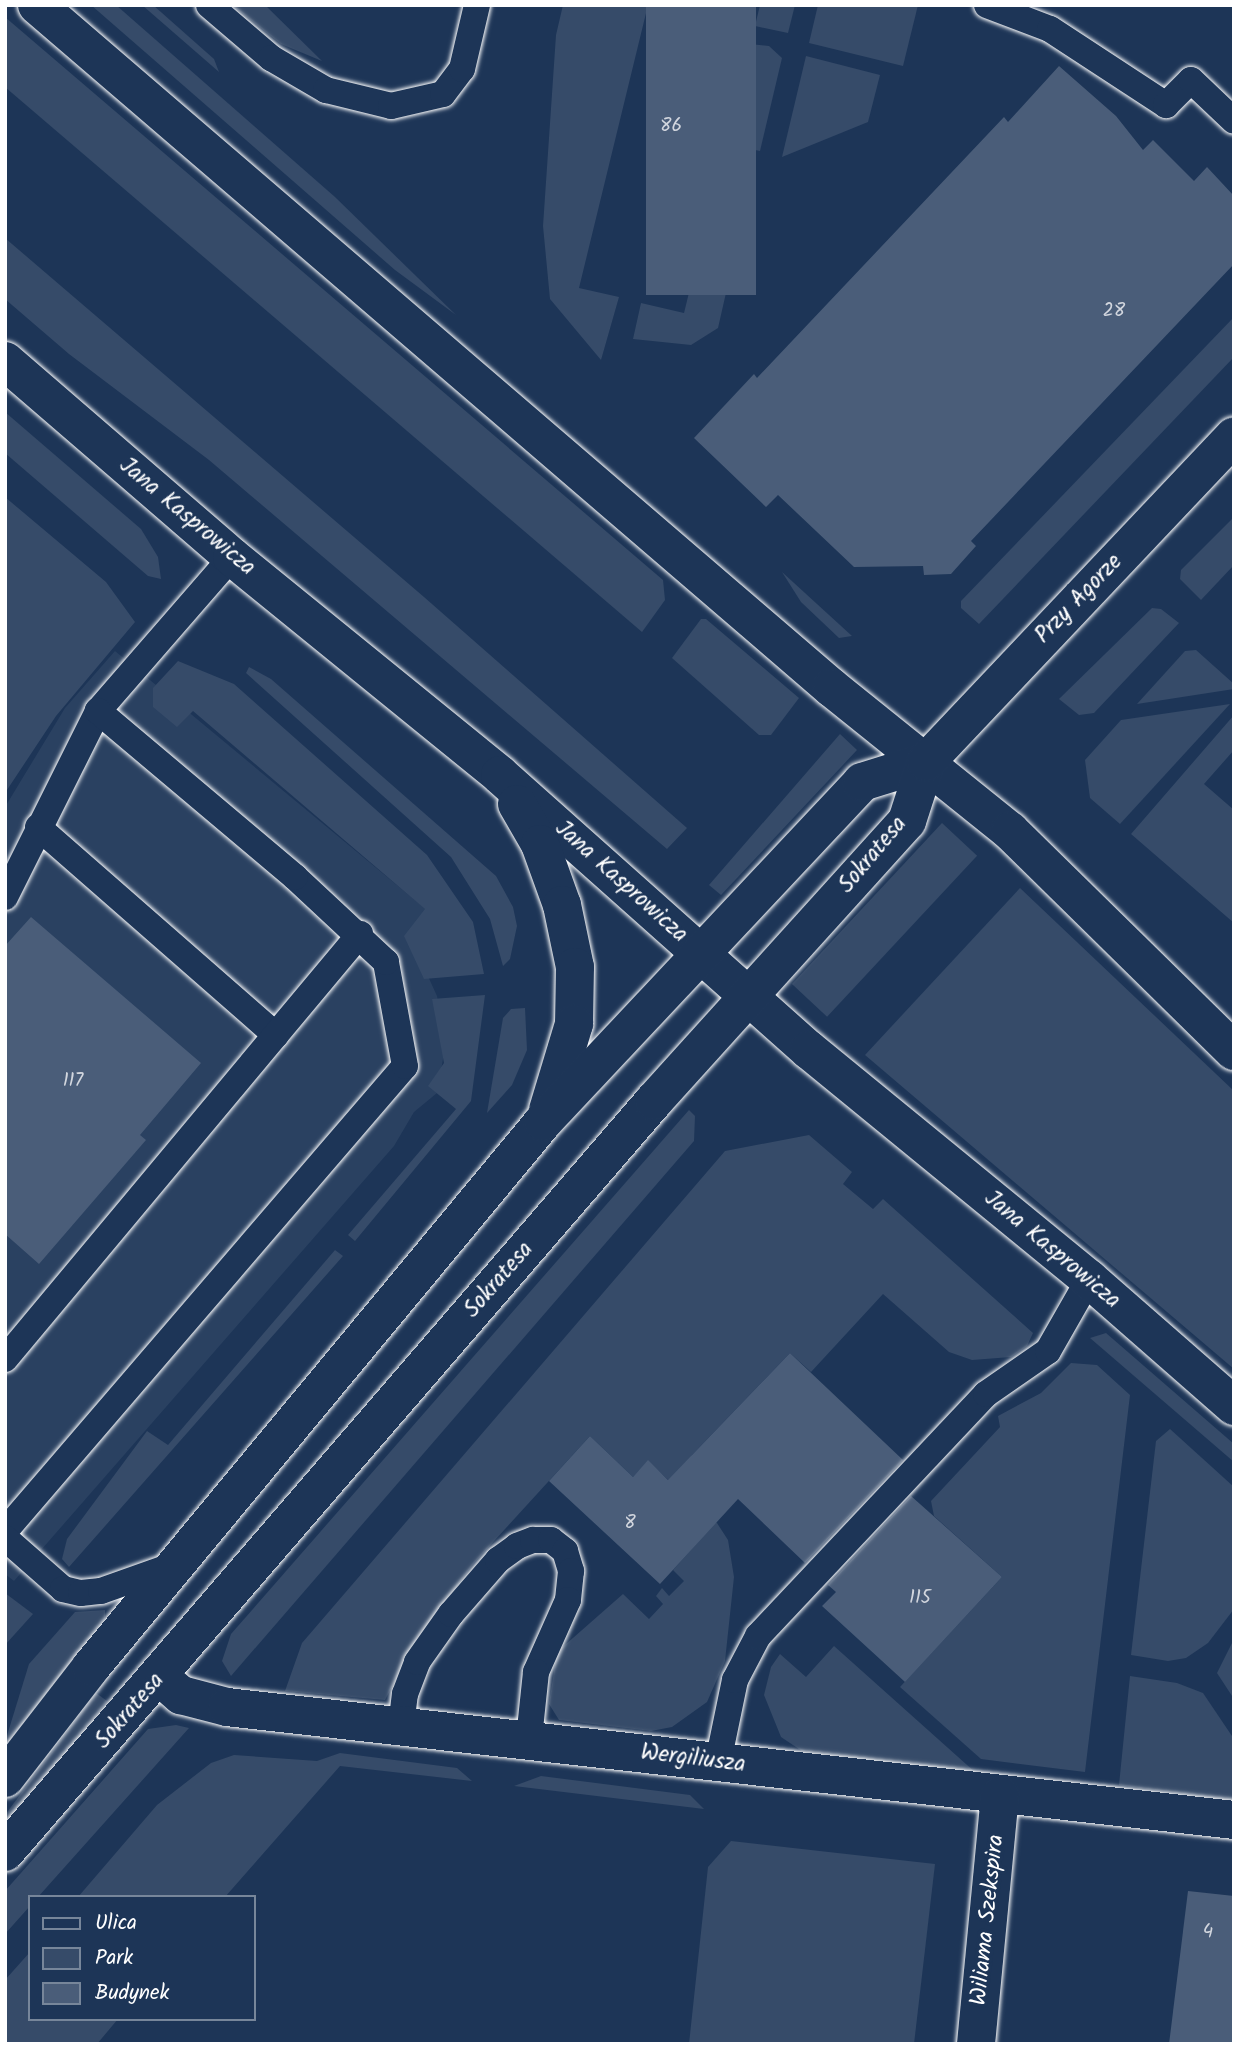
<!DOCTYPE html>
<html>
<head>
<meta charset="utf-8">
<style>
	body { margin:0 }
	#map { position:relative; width:1239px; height:2049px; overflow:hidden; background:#1d3557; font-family:Kalam,sans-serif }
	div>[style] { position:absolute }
	.built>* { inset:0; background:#2a4161 }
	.green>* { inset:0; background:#364b69; transform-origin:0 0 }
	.building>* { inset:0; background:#4a5d79; transform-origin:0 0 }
	.roads { filter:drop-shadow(0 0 2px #fff) drop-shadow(0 0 2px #fff) }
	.lane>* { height:26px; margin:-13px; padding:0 13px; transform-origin:13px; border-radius:13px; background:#1d3557 }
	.street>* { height:38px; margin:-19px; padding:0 19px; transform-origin:19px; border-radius:19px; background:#1d3557 }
	.secondary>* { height:38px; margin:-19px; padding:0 19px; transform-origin:19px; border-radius:19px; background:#1d3557 }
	span { translate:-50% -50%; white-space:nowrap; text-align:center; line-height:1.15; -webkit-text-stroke:7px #1d3557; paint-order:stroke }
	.number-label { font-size:19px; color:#d2d6de }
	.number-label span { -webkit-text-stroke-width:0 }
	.street-label { font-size:23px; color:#fff }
	.frame { position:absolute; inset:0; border:7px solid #fff; pointer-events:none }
	.legend { position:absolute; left:28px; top:1895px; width:228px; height:126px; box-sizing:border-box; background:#1d3557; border:2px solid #77869a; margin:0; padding:9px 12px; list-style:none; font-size:21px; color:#fff }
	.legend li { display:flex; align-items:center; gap:14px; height:35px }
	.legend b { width:35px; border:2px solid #77869a }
</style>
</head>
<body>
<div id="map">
	<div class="built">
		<div style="clip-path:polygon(115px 651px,433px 915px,412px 941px,437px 996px,446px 1042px,437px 1093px,414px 1112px,394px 1146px,14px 1581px,5px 1574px,5px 807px,65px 708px)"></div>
	</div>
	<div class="green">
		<div style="clip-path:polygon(91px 5px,116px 5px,335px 197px,456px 315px,395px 270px)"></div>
		<div style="clip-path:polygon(142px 5px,153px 5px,214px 59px,219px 72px)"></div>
		<div style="clip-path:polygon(232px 5px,265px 5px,322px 61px,281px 44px)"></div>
		<div style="clip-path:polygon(563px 5px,648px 5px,579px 288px,619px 297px,601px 360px,550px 299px,543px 226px,556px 35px)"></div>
		<div style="clip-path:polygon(760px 5px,795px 5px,788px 33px,755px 26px)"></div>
		<div style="clip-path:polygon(818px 5px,918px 5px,903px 66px,809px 43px)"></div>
		<div style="clip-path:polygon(5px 17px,663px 580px,665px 600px,642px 632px,5px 87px)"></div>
		<div style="clip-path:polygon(750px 44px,769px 46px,782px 58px,760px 151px,726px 144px)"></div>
		<div style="clip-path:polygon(806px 56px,880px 75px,868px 122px,782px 157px)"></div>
		<div style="clip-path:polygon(721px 162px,754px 170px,718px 328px,691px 345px,633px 339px,641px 303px,684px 313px)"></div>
		<div style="clip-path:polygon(5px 238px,424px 597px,687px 828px,667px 849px,209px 460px,69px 354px,5px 299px)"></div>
		<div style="clip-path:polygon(1234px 317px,1234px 357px,979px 624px,961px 608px,961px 601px)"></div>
		<div style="clip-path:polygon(5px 412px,141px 529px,158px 557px,161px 579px,148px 576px,5px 453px)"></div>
		<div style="clip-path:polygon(5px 497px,106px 582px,135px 622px,56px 716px,5px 793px)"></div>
		<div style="clip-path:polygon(1234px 517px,1234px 565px,1201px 600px,1180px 579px,1181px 570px)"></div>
		<div style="clip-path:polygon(782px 572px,852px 636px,839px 638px,801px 602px)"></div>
		<div style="clip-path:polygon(1152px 608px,1161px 609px,1179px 623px,1094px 713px,1079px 715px,1059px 699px)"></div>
		<div style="clip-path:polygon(701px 619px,706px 619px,799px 698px,771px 735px,759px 735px,672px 658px)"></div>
		<div style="clip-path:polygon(1196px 650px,1234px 684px,1234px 689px,1137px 704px,1185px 651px)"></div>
		<div style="clip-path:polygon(178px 661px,234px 684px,427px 855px,473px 922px,484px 974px,424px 979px,404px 936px,425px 909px,193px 711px,177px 727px,153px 707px,153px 688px)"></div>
		<div style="clip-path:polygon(249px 667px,271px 679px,496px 876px,513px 907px,517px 926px,510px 959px,503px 966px,490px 919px,451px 857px,246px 673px)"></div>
		<div style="clip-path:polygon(1230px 704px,1120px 824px,1090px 798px,1085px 760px,1121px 720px)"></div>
		<div style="clip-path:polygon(1234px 715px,1234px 750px,1204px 784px,1234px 810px,1234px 923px,1131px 834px)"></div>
		<div style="clip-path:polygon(840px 734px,857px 750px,721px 895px,709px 885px)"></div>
		<div style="left:942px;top:823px;width:48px;height:220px;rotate:43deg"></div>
		<div style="clip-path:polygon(1020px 888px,1234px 1091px,1234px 1369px,865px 1055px)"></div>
		<div style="clip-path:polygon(485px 995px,471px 1101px,355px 1241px,348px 1235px,456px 1109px,428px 1086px,444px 1063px,432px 999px)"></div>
		<div style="clip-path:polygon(525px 1008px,527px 1050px,512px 1085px,487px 1113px,503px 1018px,511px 1009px)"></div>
		<div style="clip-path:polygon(689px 1110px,695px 1116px,694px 1141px,231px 1676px,222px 1661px,231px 1634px)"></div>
		<div style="clip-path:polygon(809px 1135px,852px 1172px,843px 1184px,873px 1209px,883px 1199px,1033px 1333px,1027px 1346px,1011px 1357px,972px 1360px,949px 1352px,883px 1294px,811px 1372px,790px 1353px,692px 1455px,678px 1489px,717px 1523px,728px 1540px,734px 1577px,725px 1661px,707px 1702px,672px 1727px,651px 1731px,559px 1720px,549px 1704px,557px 1652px,623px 1594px,649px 1619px,663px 1604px,656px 1596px,662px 1588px,669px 1596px,684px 1581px,673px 1570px,698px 1542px,674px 1520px,677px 1488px,648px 1461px,633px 1477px,590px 1436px,474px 1563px,419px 1636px,385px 1700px,285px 1691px,302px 1643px,725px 1151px)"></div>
		<div style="clip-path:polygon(335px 1250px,343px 1256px,69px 1567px,62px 1559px,67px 1539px,147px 1431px,168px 1445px)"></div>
		<div style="clip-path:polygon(1106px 1333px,1234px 1444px,1234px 1462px,1090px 1338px)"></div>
		<div style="clip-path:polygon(1071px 1363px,1097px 1365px,1130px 1395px,1085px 1772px,981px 1759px,900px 1687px,1002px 1577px,934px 1516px,931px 1501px,1000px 1427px,998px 1416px,1041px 1393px)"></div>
		<div style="clip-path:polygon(1170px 1429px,1234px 1487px,1234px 1609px,1208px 1643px,1186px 1658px,1168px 1661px,1131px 1655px,1156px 1441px)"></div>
		<div style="clip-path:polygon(5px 1593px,33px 1614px,5px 1645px)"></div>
		<div style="clip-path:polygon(105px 1610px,105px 1619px,5px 1762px,5px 1742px,29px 1664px,75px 1612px)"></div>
		<div style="clip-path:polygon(1234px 1639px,1234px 1699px,1217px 1673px)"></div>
		<div style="clip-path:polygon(834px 1646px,976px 1773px,802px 1751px,781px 1737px,764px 1695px,771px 1667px,780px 1654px,806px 1677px)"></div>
		<div style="clip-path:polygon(1130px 1676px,1177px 1683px,1203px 1693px,1234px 1739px,1234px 1801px,1119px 1785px)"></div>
		<div style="clip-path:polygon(96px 1693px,107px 1701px,5px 1836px,5px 1815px)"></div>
		<div style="clip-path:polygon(176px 1725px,189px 1728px,38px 1897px,30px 1897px,30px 1906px,5px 1934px,5px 1891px,148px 1729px)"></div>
		<div style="clip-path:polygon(340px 1753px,457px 1768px,472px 1781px,340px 1766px,225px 1897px,78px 1897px,157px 1805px,211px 1763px,234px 1755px,317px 1761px)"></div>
		<div style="clip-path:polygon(541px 1776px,690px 1795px,704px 1809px,514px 1786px)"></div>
		<div style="clip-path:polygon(731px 1841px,935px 1864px,914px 2044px,689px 2044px,708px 1867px)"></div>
		<div style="clip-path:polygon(30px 1952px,30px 2019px,118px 2019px,97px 2044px,5px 2044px,5px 1980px)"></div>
	</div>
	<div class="building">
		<div style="left:646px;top:5px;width:110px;height:290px"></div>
		<div style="clip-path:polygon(1059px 66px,1116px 116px,1143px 150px,1153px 140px,1194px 181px,1207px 167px,1234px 196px,1234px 264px,971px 541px,976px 546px,951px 574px,924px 575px,923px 566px,854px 567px,778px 495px,766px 507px,694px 438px,754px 374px,757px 378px,1004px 117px,1008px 122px)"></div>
		<div style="clip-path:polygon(31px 917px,201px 1063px,140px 1135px,146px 1140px,39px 1264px,5px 1234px,5px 946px)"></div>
		<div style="clip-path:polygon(790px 1353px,903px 1460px,805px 1563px,738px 1499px,660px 1584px,549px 1481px,590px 1436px,633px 1477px,648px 1460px,668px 1480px)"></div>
		<div style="clip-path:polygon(911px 1496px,1002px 1577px,905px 1682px,822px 1606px,836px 1592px,828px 1585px)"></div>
		<div style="clip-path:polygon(1188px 1891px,1234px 1896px,1234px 2044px,1169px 2044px)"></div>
	</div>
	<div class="roads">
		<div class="lane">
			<div style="left:209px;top:5px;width:82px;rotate:40.5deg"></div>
			<div style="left:271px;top:58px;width:64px;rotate:30.2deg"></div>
			<div style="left:326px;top:90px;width:67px;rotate:13.8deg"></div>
			<div style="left:391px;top:106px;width:53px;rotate:-13deg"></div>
			<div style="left:443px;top:94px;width:31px;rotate:-53deg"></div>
			<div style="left:462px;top:69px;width:66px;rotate:-76.8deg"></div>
			<div style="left:987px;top:5px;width:67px;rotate:20.9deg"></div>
			<div style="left:1050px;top:29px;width:139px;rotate:33.2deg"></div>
			<div style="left:1166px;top:105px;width:35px;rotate:-45deg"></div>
			<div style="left:1191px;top:80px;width:59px;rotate:43.6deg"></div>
			<div style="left:38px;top:827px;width:316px;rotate:41.2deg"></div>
			<div style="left:5px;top:897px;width:208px;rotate:-63.4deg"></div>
			<div style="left:98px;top:711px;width:204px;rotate:-49deg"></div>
			<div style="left:5px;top:1359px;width:554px;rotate:-50.13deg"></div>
			<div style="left:5px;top:1531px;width:613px;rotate:-49.3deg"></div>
			<div style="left:405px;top:1066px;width:106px;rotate:-100.4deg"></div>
			<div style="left:386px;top:962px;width:125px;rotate:-137deg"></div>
			<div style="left:295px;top:877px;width:258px;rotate:-139.9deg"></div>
			<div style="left:5px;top:1538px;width:77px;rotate:41.3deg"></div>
			<div style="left:63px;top:1589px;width:18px;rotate:13deg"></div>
			<div style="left:81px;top:1593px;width:20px;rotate:-6deg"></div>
			<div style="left:101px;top:1591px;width:77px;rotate:-19.6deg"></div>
			<div style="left:401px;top:1726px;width:32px;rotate:-83deg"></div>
			<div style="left:405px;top:1694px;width:34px;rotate:-69deg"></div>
			<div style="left:417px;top:1662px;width:59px;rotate:-54.7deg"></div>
			<div style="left:451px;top:1614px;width:72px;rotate:-49deg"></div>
			<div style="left:498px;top:1560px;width:24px;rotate:-36deg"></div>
			<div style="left:517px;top:1546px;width:17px;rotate:-21deg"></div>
			<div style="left:533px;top:1540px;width:18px"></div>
			<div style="left:551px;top:1540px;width:18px;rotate:38deg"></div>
			<div style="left:565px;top:1551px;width:21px;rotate:73deg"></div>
			<div style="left:571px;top:1571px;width:29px;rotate:96deg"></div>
			<div style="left:568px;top:1600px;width:79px;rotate:114deg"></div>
			<div style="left:536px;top:1672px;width:67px;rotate:96deg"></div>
			<div style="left:718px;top:1762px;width:84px;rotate:-78.3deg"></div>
			<div style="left:735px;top:1680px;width:50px;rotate:-62.4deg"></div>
			<div style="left:758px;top:1636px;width:332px;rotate:-46.7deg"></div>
			<div style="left:986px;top:1394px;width:75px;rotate:-34.7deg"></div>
			<div style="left:1048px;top:1351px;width:83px;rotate:-60.3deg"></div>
		</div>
		<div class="street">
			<div style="left:160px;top:1677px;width:28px;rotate:41deg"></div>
			<div style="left:181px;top:1695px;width:48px;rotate:14.6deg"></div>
			<div style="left:227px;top:1707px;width:1013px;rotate:6.4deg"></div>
			<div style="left:976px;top:2044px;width:250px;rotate:-84.5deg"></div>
		</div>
		<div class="secondary">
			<div style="left:37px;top:5px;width:1048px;rotate:40.67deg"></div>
			<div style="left:832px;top:688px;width:228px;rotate:38.8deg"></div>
			<div style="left:1010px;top:831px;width:314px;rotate:44.5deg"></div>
			<div style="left:5px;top:361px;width:300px;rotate:40.8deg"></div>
			<div style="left:232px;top:557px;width:345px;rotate:39.1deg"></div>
			<div style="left:500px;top:775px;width:414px;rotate:41.7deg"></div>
			<div style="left:809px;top:1050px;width:362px;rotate:39.3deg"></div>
			<div style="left:1089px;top:1279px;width:193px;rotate:41.2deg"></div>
			<div style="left:517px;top:804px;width:46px;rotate:60.1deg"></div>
			<div style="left:540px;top:844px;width:65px;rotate:70.2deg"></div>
			<div style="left:562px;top:905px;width:63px;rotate:78.2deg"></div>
			<div style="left:575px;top:967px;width:57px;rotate:91deg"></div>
			<div style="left:574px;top:1024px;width:90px;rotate:106.8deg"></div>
			<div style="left:5px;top:1778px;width:140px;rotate:-52.2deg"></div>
			<div style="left:91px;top:1667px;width:708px;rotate:-50.33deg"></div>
			<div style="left:543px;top:1122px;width:466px;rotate:-46.8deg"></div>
			<div style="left:862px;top:782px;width:67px;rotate:-17.4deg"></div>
			<div style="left:5px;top:1852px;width:993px;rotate:-49.17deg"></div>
			<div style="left:654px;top:1101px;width:377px;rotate:-47.9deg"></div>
			<div style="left:907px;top:821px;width:62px;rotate:-72.1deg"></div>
			<div style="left:926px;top:762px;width:448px;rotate:-46.6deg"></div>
		</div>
	</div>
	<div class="number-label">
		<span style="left:671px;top:127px">86</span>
		<span style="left:1114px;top:312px">28</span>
		<span style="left:73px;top:1082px">117</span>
		<span style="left:630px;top:1524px">8</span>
		<span style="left:920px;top:1599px">115</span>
		<span style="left:1208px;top:1933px">4</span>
	</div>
	<div class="street-label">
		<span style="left:187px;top:517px;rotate:40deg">Jana Kasprowicza</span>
		<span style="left:1079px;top:599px;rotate:-46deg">Przy Agorze</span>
		<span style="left:873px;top:855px;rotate:-50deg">Sokratesa</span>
		<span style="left:621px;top:882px;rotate:42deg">Jana Kasprowicza</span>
		<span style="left:1052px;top:1250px;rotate:40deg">Jana Kasprowicza</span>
		<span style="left:499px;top:1280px;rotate:-49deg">Sokratesa</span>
		<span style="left:130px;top:1711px;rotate:-49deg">Sokratesa</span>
		<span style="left:693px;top:1759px;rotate:7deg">Wergiliusza</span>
		<span style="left:988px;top:1920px;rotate:-84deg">Wiliama Szekspira</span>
	</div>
	<div class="frame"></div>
	<ul class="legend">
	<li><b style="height:9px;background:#1d3557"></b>Ulica</li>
	<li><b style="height:19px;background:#364b69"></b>Park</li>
	<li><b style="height:19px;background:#4a5d79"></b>Budynek</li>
	</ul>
</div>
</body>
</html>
